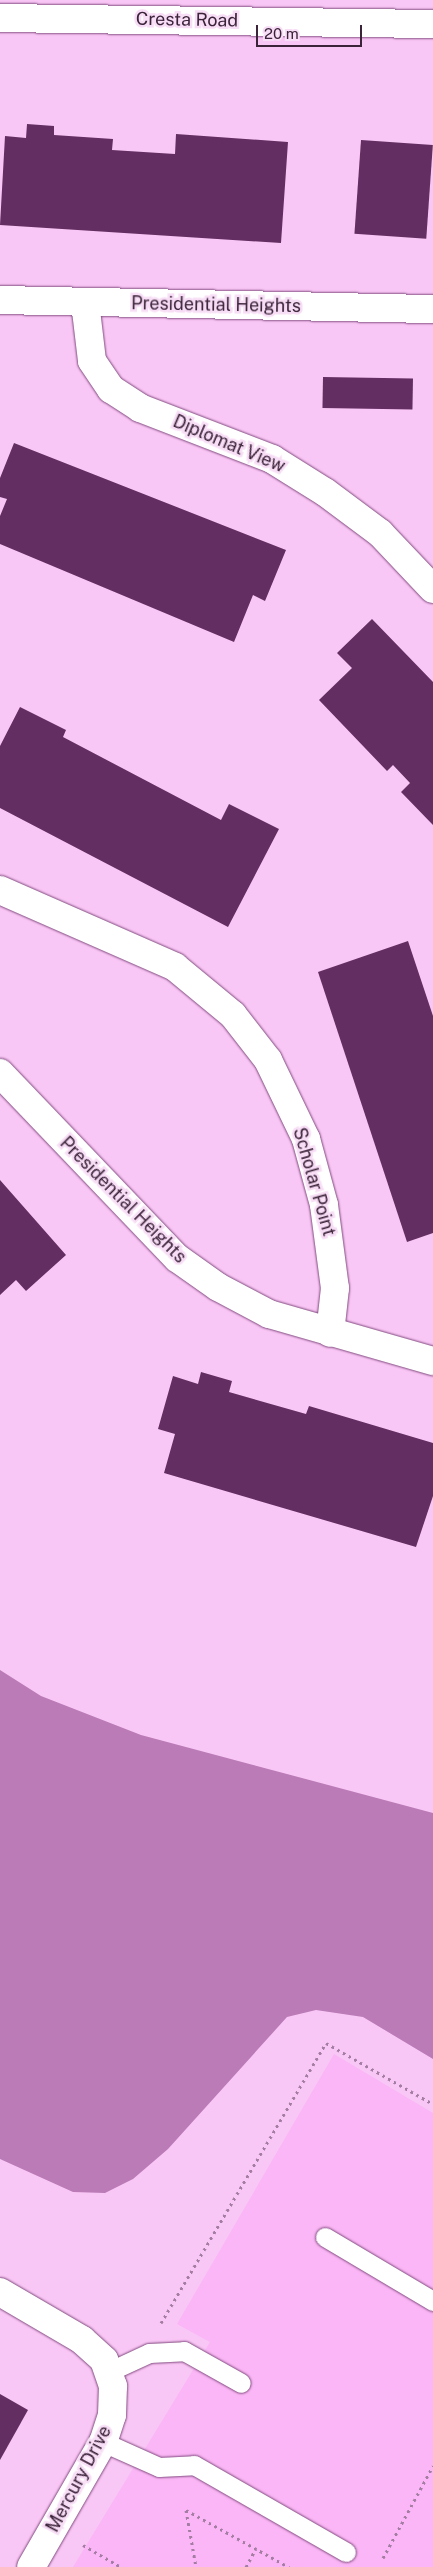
<!DOCTYPE html>
<html>
<head>
<meta charset="utf-8">
<style>
	body { margin:0 }
	#map { position:relative; width:433px; height:2567px; overflow:hidden; background:#f9c7f6; font-family:"Public Sans",sans-serif }
	div>[style] { position:absolute }
	.built>* { inset:0; background:#fab6f6 }
	.water>* { inset:0; background:#ba7bb7 }
	.building>* { inset:0; background:#632e62; transform-origin:0 0 }
	.path>* { height:3px; margin-top:-1.5px; transform-origin:0; background:repeating-linear-gradient(90deg,#a47ea2 0 2.5px,transparent 0 6.5px) }
	.roads { filter:drop-shadow(0 0 1px #814a7f) drop-shadow(0 0 1px #814a7f) }
	.lane>* { height:19px; margin:-9.5px; padding:0 9.5px; transform-origin:9.5px; border-radius:9.5px; background:#fff }
	.street>* { height:28px; margin:-14px; padding:0 14px; transform-origin:14px; border-radius:14px; background:#fff }
	.secondary>* { height:28px; margin:-14px; padding:0 14px; transform-origin:14px; border-radius:14px; background:#fff }
	span { translate:-50% -50%; white-space:nowrap; text-align:center; line-height:1.15; -webkit-text-stroke:5px #f7ddf5; paint-order:stroke }
	.street-label { font-size:18px; color:#3b233a }
	.scale { position:absolute; left:256px; top:25px; width:106px; height:22px; box-sizing:border-box; border:2px solid #3b233a; border-top:0; padding-left:6px; font-size:15px; line-height:18px; white-space:nowrap; color:#3b233a; -webkit-text-stroke:4px #f7ddf5; paint-order:stroke }
</style>
</head>
<body>
<div id="map">
	<div class="built">
		<div style="clip-path:polygon(334px 2054px,433px 2113px,433px 2567px,73px 2567px,210px 2342px,177px 2324px)"></div>
	</div>
	<div class="water">
		<div style="clip-path:polygon(0 1670px,41px 1696px,141px 1735px,433px 1813px,433px 2059px,363px 2017px,316px 2010px,287px 2017px,168px 2149px,133px 2179px,105px 2193px,73px 2192px,0 2159px)"></div>
	</div>
	<div class="building">
		<div style="clip-path:polygon(27px 124px,54px 126px,54px 135px,113px 139px,112px 150px,175px 154px,176px 134px,288px 142px,281px 243px,0 225px,5px 136px,26px 138px)"></div>
		<div style="left:361px;top:140px;width:72px;height:94px;rotate:4deg"></div>
		<div style="left:323px;top:377px;width:90px;height:31px;rotate:1deg"></div>
		<div style="clip-path:polygon(14px 443px,286px 550px,265px 601px,253px 595px,234px 642px,0 544px,0 516px,7px 499px,0 497px,0 478px)"></div>
		<div style="clip-path:polygon(372px 619px,433px 682px,433px 825px,401px 792px,410px 783px,393px 765px,387px 771px,319px 700px,352px 668px,337px 653px)"></div>
		<div style="clip-path:polygon(20px 707px,66px 730px,63px 737px,221px 820px,229px 804px,279px 829px,228px 927px,0 808px,0 746px)"></div>
		<div style="clip-path:polygon(408px 941px,433px 1016px,433px 1233px,407px 1242px,318px 972px)"></div>
		<div style="clip-path:polygon(0 1180px,66px 1255px,26px 1291px,16px 1280px,0 1295px)"></div>
		<div style="clip-path:polygon(201px 1372px,232px 1381px,229px 1392px,306px 1414px,309px 1406px,433px 1443px,433px 1496px,416px 1547px,164px 1473px,175px 1434px,158px 1429px,173px 1376px,198px 1384px)"></div>
		<div style="clip-path:polygon(0 2394px,28px 2410px,0 2460px)"></div>
	</div>
	<div class="path">
		<div style="left:161px;top:2323px;width:325px;rotate:-59.5deg"></div>
		<div style="left:326px;top:2043px;width:123px;rotate:29.7deg"></div>
		<div style="left:186px;top:2510px;width:118px;rotate:29deg"></div>
		<div style="left:186px;top:2510px;width:58px;rotate:80deg"></div>
		<div style="left:83px;top:2545px;width:44px;rotate:30.1deg"></div>
		<div style="left:383px;top:2558px;width:105px;rotate:-61.5deg"></div>
		<div style="left:246px;top:2567px;width:21px;rotate:-62deg"></div>
	</div>
	<div class="roads">
		<div class="lane">
			<div style="left:325px;top:2237px;width:126px;rotate:30.7deg"></div>
			<div style="left:108px;top:2372px;width:45px;rotate:-24.9deg"></div>
			<div style="left:149px;top:2353px;width:35px;rotate:-3deg"></div>
			<div style="left:184px;top:2351px;width:65px;rotate:29.3deg"></div>
			<div style="left:103px;top:2442px;width:61px;rotate:24.1deg"></div>
			<div style="left:159px;top:2467px;width:35px;rotate:-3deg"></div>
			<div style="left:194px;top:2465px;width:175px;rotate:29.8deg"></div>
		</div>
		<div class="street">
			<div style="left:0;top:300px;width:433px;rotate:1.2deg"></div>
			<div style="left:85px;top:302px;width:59px;rotate:83.2deg"></div>
			<div style="left:92px;top:361px;width:34px;rotate:56deg"></div>
			<div style="left:111px;top:389px;width:35px;rotate:33deg"></div>
			<div style="left:140px;top:408px;width:142px;rotate:21.1deg"></div>
			<div style="left:272px;top:459px;width:62px;rotate:31.9deg"></div>
			<div style="left:325px;top:492px;width:69px;rotate:36.7deg"></div>
			<div style="left:380px;top:533px;width:77px;rotate:46.6deg"></div>
			<div style="left:0;top:890px;width:191px;rotate:23.7deg"></div>
			<div style="left:175px;top:967px;width:75px;rotate:39.6deg"></div>
			<div style="left:233px;top:1015px;width:57px;rotate:52.1deg"></div>
			<div style="left:268px;top:1060px;width:88px;rotate:64.3deg"></div>
			<div style="left:306px;top:1139px;width:68px;rotate:74.7deg"></div>
			<div style="left:324px;top:1205px;width:84px;rotate:82.5deg"></div>
			<div style="left:335px;top:1288px;width:45px;rotate:96.3deg"></div>
			<div style="left:0;top:1073px;width:256px;rotate:46.3deg"></div>
			<div style="left:177px;top:1258px;width:50px;rotate:35.3deg"></div>
			<div style="left:218px;top:1287px;width:58px;rotate:27.9deg"></div>
			<div style="left:269px;top:1314px;width:171px;rotate:16deg"></div>
			<div style="left:0;top:2292px;width:95px;rotate:30.3deg"></div>
			<div style="left:82px;top:2340px;width:30px;rotate:42deg"></div>
			<div style="left:104px;top:2360px;width:28px;rotate:71deg"></div>
			<div style="left:113px;top:2386px;width:29px;rotate:92deg"></div>
			<div style="left:112px;top:2415px;width:28px;rotate:108deg"></div>
			<div style="left:103px;top:2442px;width:144px;rotate:119.9deg"></div>
		</div>
		<div class="secondary">
			<div style="left:0;top:18px;width:433px;rotate:0.8deg"></div>
		</div>
	</div>
	<div class="street-label">
		<span style="left:187px;top:20px;rotate:1deg">Cresta Road</span>
		<span style="left:216px;top:305px;rotate:1deg">Presidential Heights</span>
		<span style="left:229px;top:444px;rotate:23deg">Diplomat View</span>
		<span style="left:314px;top:1182px;rotate:74deg">Scholar Point</span>
		<span style="left:123px;top:1200px;rotate:45deg">Presidential Heights</span>
		<span style="left:79px;top:2479px;rotate:-62deg">Mercury Drive</span>
	</div>
	<div class="scale">20 m</div>
</div>
</body>
</html>
